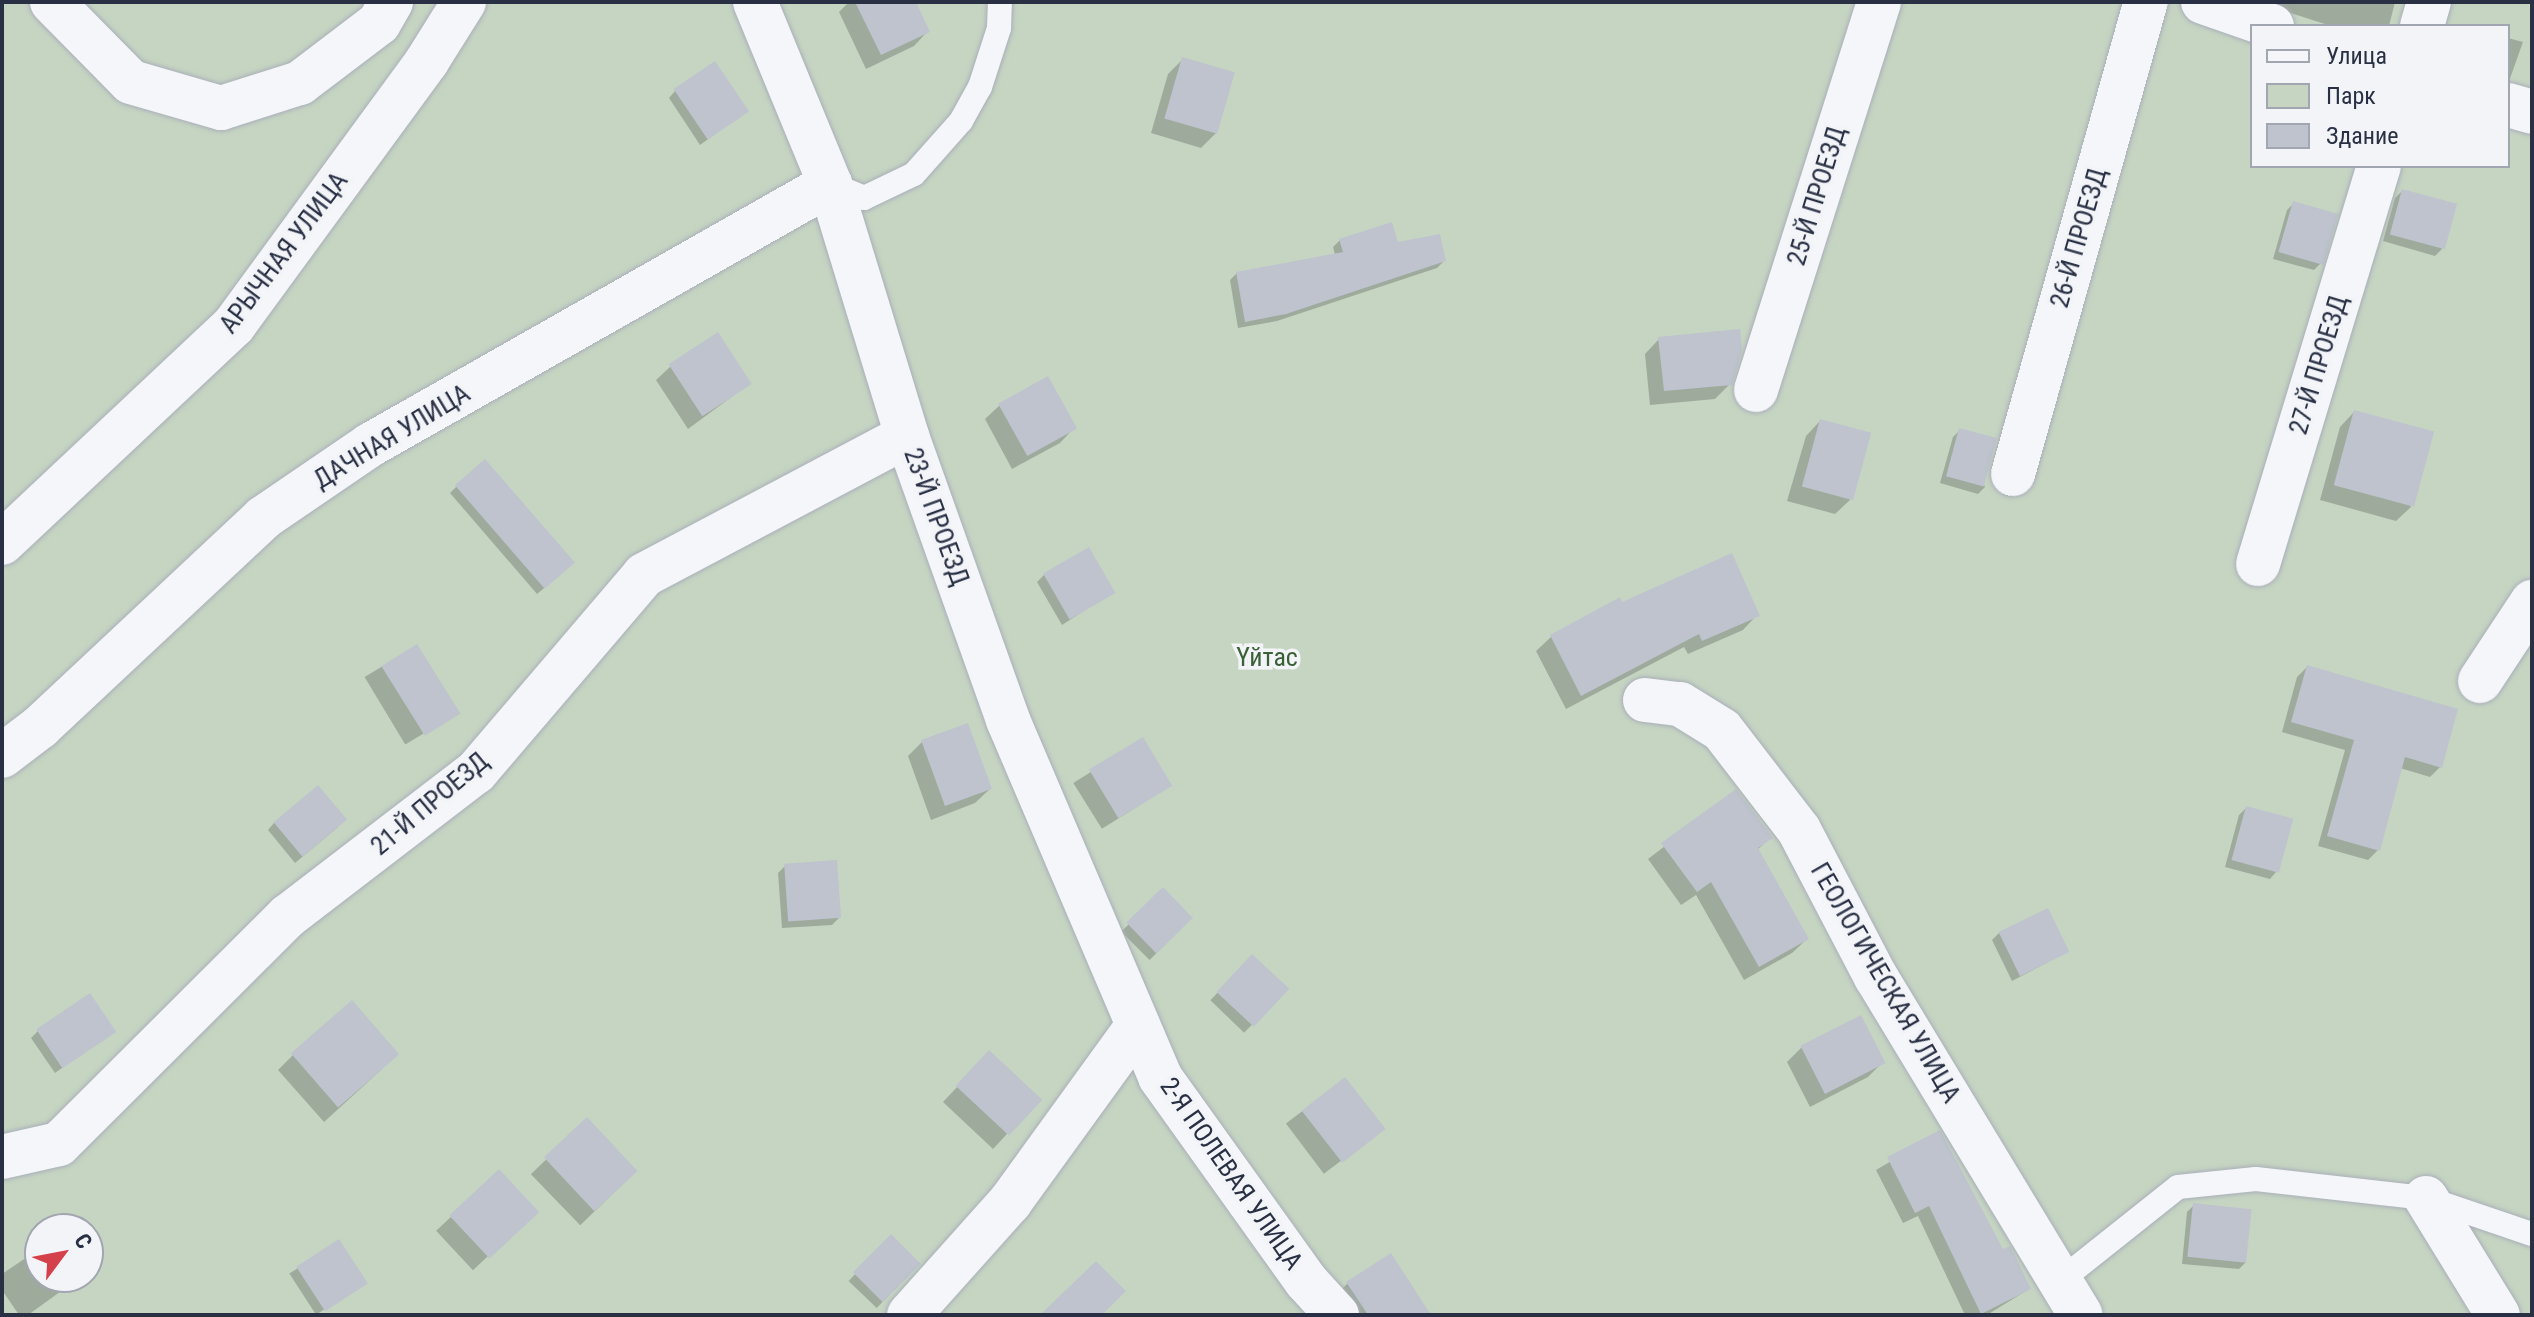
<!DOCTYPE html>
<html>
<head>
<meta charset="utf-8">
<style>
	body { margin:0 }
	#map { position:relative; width:2534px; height:1317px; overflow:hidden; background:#e2e5eb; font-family:"Roboto Condensed",sans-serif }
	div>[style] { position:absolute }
	.green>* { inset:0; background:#c6d5c2 }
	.shadow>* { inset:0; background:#0003; transform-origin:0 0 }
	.building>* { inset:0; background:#bec3ce; transform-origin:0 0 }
	.roads { filter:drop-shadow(0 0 2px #aaafb9) drop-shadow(0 0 2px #aaafb9) }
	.lane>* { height:24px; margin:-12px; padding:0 12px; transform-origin:12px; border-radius:12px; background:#f5f6f9 }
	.street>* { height:44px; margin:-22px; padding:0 22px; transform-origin:22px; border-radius:22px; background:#f5f6f9 }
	span { translate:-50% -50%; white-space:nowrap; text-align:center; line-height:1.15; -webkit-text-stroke:7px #f2f4f8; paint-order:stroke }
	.street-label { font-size:26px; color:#293044 }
	.park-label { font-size:26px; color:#3a6035 }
	.frame { position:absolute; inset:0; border:4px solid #293044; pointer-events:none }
	.legend { position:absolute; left:2250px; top:24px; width:260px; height:144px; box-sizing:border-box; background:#f2f4f8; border:2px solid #a2a6b0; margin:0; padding:10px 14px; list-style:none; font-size:24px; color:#293044 }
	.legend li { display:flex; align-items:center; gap:16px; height:40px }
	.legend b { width:40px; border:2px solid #a2a6b0 }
	.north { position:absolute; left:24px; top:1213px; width:80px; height:80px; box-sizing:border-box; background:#f2f4f8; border:2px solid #a2a6b0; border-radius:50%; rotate:58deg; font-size:22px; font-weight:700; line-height:32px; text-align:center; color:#293044 }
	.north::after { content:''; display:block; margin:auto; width:28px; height:36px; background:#d5414b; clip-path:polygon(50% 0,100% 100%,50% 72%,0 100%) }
</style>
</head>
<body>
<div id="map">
	<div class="green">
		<div style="clip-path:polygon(evenodd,2px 2px,2532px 2px,2532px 1315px,2px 1315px,2px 2px,2252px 26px,2508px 26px,2508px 166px,2252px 166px,2252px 26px,2px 2px,40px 1229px,88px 1229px,88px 1277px,40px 1277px,40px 1229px)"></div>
	</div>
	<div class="shadow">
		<div style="clip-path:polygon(849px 2px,914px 2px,928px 31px,914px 46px,866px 69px,839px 12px)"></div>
		<div style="clip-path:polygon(2256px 2px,2395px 2px,2389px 26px,2331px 26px)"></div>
		<div style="clip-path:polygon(2508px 38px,2523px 42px,2508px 84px)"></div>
		<div style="clip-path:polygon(1183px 59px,1216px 133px,1201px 148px,1151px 133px,1168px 74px)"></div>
		<div style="clip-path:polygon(675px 91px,746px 112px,700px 145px,669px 98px)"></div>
		<div style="clip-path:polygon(2402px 191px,2442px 249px,2435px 256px,2383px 241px,2395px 198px)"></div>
		<div style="clip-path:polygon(2294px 203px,2321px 263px,2314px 270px,2273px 259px,2287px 210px)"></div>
		<div style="clip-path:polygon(1340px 240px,1397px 244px,1444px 261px,1437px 268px,1277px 321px,1238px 328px,1230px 280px,1237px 273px,1335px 255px,1333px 247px)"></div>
		<div style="clip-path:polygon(1659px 339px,1730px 384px,1715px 399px,1650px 405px,1645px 354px)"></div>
		<div style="clip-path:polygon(671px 366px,749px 384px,688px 429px,656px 380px)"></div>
		<div style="clip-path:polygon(1000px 405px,1074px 428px,1060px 443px,1012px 469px,985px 419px)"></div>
		<div style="clip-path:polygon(2354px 412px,2411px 507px,2396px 521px,2320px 500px,2340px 427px)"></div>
		<div style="clip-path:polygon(1820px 421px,1850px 500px,1835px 514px,1787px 501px,1806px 436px)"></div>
		<div style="clip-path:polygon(1960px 430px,1985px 487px,1978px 494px,1940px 483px,1953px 437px)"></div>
		<div style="clip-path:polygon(457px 486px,567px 569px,537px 594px,450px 493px)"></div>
		<div style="clip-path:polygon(1044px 575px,1113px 592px,1062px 625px,1037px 582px)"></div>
		<div style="clip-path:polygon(1619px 600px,1622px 604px,1757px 615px,1743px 630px,1688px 654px,1684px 647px,1566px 709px,1536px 651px,1551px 637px)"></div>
		<div style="left:416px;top:646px;width:79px;height:60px;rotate:59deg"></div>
		<div style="clip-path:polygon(2307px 667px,2440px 767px,2430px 777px,2400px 768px,2378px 850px,2368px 860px,2318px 846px,2345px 750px,2282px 732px,2297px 677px)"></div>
		<div style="left:1142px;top:740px;width:54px;height:81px;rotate:58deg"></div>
		<div style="clip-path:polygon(922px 742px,990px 789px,975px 803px,931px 820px,908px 756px)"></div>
		<div style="clip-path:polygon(1735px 792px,1770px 838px,1757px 850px,1807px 939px,1792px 953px,1744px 980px,1696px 895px,1681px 905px,1648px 859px)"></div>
		<div style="clip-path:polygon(2246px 808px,2276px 872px,2270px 879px,2225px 867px,2239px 815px)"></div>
		<div style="clip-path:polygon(274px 823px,338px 827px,295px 863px,268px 830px)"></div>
		<div style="clip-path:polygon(785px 866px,839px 918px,832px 925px,782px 928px,778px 873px)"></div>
		<div style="left:1163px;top:890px;width:40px;height:59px;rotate:45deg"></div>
		<div style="clip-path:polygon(1999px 933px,2067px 952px,2012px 981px,1992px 940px)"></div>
		<div style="left:1252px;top:957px;width:47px;height:60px;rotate:44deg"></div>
		<div style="clip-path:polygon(38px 1031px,114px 1031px,55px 1073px,31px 1038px)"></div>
		<div style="clip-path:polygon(1802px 1047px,1882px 1063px,1868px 1077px,1810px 1107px,1787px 1062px)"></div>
		<div style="clip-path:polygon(293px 1055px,382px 1069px,324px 1122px,278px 1070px)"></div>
		<div style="clip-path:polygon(975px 1068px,1007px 1134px,993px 1149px,943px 1102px)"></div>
		<div style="left:1345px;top:1079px;width:63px;height:74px;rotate:53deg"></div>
		<div style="left:587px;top:1120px;width:71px;height:78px;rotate:46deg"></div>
		<div style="clip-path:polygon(1939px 1133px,2002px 1252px,2029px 1289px,1987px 1315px,1965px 1315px,1918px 1216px,1903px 1223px,1876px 1170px)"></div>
		<div style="left:499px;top:1172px;width:54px;height:86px;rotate:47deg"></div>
		<div style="clip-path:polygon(2194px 1205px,2246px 1262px,2239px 1269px,2182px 1264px,2187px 1212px)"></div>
		<div style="left:891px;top:1237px;width:39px;height:61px;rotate:44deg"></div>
		<div style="left:338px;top:1242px;width:49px;height:58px;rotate:57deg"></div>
		<div style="clip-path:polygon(39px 1249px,40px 1277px,57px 1277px,64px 1289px,28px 1315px,19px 1315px,2px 1290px,2px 1274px)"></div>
		<div style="clip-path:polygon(1348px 1283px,1428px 1315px,1342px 1315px,1333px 1298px)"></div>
	</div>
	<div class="building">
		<div style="clip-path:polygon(855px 2px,916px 2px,930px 32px,881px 55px)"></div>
		<div style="left:1182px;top:57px;width:55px;height:64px;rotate:16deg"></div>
		<div style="left:715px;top:61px;width:61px;height:50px;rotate:56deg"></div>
		<div style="left:2402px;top:189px;width:57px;height:47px;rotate:15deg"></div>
		<div style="left:2293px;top:201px;width:47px;height:53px;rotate:16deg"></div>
		<div style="clip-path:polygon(1392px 222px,1398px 242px,1440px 234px,1446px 261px,1286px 314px,1245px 322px,1236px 272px,1343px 252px,1339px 239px)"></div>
		<div style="clip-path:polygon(1740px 329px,1742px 350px,1732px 385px,1664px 391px,1658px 337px)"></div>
		<div style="left:718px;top:332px;width:62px;height:59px;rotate:57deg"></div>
		<div style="left:1048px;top:376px;width:60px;height:57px;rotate:61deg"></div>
		<div style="left:2354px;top:410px;width:83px;height:78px;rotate:15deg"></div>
		<div style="left:1820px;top:419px;width:53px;height:70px;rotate:15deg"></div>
		<div style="left:1959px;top:428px;width:39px;height:50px;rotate:15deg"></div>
		<div style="left:485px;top:459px;width:137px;height:40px;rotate:49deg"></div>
		<div style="left:1089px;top:547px;width:53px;height:53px;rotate:60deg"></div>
		<div style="clip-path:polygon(1732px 553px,1760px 616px,1702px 641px,1699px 634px,1581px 696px,1550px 635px,1620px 597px,1622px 602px)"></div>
		<div style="left:417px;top:644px;width:82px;height:42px;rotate:58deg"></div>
		<div style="clip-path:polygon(2307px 665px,2458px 709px,2442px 768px,2405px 757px,2380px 851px,2327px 836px,2354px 740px,2291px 722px)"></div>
		<div style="left:968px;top:723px;width:70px;height:50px;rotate:70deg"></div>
		<div style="left:1143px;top:737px;width:57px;height:63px;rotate:59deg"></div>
		<div style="left:318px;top:785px;width:45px;height:58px;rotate:50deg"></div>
		<div style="clip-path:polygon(1736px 789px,1773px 838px,1758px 848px,1809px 939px,1759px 967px,1711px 882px,1697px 892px,1661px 843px)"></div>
		<div style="left:2246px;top:806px;width:49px;height:56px;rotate:15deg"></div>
		<div style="left:837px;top:860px;width:58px;height:53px;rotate:86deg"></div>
		<div style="left:1163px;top:887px;width:43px;height:51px;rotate:46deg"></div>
		<div style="left:2048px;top:908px;width:49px;height:55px;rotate:64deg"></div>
		<div style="left:1252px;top:954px;width:51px;height:52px;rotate:43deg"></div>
		<div style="left:90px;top:993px;width:47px;height:65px;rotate:56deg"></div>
		<div style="left:352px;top:1000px;width:72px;height:81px;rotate:49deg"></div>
		<div style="left:1861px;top:1015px;width:54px;height:68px;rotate:63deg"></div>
		<div style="left:989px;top:1050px;width:73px;height:49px;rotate:43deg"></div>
		<div style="left:1345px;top:1077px;width:66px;height:55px;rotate:52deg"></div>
		<div style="left:587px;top:1117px;width:74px;height:59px;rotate:47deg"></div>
		<div style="clip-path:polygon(1940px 1130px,2003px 1249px,2010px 1246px,2031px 1289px,1981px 1314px,1929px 1206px,1915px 1213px,1887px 1157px)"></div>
		<div style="left:499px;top:1169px;width:59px;height:68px;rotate:47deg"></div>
		<div style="left:2193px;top:1203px;width:59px;height:54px;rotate:6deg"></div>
		<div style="left:891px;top:1234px;width:42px;height:54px;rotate:45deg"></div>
		<div style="left:339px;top:1239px;width:53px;height:51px;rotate:57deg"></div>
		<div style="clip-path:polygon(1391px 1253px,1431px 1315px,1368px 1315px,1346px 1282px)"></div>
		<div style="clip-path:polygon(1096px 1261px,1126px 1291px,1102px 1315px,1040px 1315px)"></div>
	</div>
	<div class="roads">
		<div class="lane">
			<div style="left:830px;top:184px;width:37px;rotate:22deg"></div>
			<div style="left:864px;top:198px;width:55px;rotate:-25.6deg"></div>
			<div style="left:914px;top:174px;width:71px;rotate:-48.4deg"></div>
			<div style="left:961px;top:121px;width:39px;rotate:-61deg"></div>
			<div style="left:980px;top:87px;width:62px;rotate:-72.1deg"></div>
			<div style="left:999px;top:28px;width:26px;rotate:-88deg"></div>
			<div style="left:2061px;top:1280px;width:149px;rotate:-38.5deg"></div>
			<div style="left:2178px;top:1187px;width:78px;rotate:-5.9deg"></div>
			<div style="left:2256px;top:1179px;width:171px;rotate:6.4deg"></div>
			<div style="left:2426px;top:1198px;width:112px;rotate:18.8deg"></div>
		</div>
		<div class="street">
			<div style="left:52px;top:2px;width:112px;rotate:45.4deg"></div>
			<div style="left:131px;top:82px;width:94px;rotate:16.1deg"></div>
			<div style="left:221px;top:108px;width:83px;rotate:-17.6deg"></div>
			<div style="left:300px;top:83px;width:99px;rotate:-37.2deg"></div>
			<div style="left:379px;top:23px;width:24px;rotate:-60deg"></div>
			<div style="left:755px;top:2px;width:197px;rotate:67.6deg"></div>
			<div style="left:830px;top:184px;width:264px;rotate:73deg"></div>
			<div style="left:907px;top:436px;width:301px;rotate:70.4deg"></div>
			<div style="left:1008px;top:720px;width:388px;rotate:66.9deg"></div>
			<div style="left:1160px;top:1077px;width:251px;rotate:54.4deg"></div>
			<div style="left:1306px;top:1281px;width:46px;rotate:47.6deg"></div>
			<div style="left:2203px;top:2px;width:73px;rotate:19.2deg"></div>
			<div style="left:2422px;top:26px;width:25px;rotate:-74deg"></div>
			<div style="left:2508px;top:105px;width:25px;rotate:16deg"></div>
			<div style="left:1756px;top:390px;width:407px;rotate:-72.4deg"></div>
			<div style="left:2013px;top:474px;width:490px;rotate:-74.3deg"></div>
			<div style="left:2px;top:543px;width:318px;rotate:-43.2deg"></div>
			<div style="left:234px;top:325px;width:327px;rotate:-53.8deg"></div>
			<div style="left:427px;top:61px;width:70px;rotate:-57.9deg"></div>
			<div style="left:2258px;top:564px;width:416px;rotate:-73.1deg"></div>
			<div style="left:2480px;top:681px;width:95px;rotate:-56.6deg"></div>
			<div style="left:1645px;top:700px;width:35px;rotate:7deg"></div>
			<div style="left:1680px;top:704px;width:49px;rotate:31.8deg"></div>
			<div style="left:1722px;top:730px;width:126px;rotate:52.4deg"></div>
			<div style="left:1799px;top:830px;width:166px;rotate:62.4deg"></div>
			<div style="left:1876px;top:977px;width:395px;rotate:58.8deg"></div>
			<div style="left:2px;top:756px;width:48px;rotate:-37.3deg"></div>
			<div style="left:40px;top:727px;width:306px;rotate:-43.1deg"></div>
			<div style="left:263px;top:518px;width:130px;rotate:-34.3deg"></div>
			<div style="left:370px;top:445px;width:529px;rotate:-29.57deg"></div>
			<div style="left:2px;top:1157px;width:58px;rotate:-12.8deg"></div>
			<div style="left:59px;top:1144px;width:323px;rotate:-44.9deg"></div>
			<div style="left:288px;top:916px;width:237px;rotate:-37.5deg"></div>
			<div style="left:476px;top:772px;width:259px;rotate:-49.5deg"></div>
			<div style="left:644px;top:575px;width:297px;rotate:-27.9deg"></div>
			<div style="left:2426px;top:1198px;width:137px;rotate:58.4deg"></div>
			<div style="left:909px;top:1315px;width:152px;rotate:-48.2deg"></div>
			<div style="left:1010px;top:1202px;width:218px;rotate:-54.1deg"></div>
		</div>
	</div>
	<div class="street-label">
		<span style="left:1817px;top:196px;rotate:-73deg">25-Й ПРОЕЗД</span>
		<span style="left:2079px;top:238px;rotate:-74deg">26-Й ПРОЕЗД</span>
		<span style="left:284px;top:253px;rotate:-53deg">АРЫЧНАЯ УЛИЦА</span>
		<span style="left:2319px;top:365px;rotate:-73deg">27-Й ПРОЕЗД</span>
		<span style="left:392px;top:437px;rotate:-31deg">ДАЧНАЯ УЛИЦА</span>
		<span style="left:936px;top:517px;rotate:70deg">23-Й ПРОЕЗД</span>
		<span style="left:430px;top:804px;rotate:-40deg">21-Й ПРОЕЗД</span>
		<span style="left:1885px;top:983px;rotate:60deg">ГЕОЛОГИЧЕСКАЯ УЛИЦА</span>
		<span style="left:1231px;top:1174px;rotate:55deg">2-Я ПОЛЕВАЯ УЛИЦА</span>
	</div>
	<div class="park-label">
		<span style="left:1267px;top:658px">Үйтас</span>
	</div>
	<div class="frame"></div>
	<ul class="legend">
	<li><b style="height:10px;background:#f5f6f9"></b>Улица</li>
	<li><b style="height:22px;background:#c6d5c2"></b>Парк</li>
	<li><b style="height:22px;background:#bec3ce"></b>Здание</li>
	</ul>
	<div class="north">С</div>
</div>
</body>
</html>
